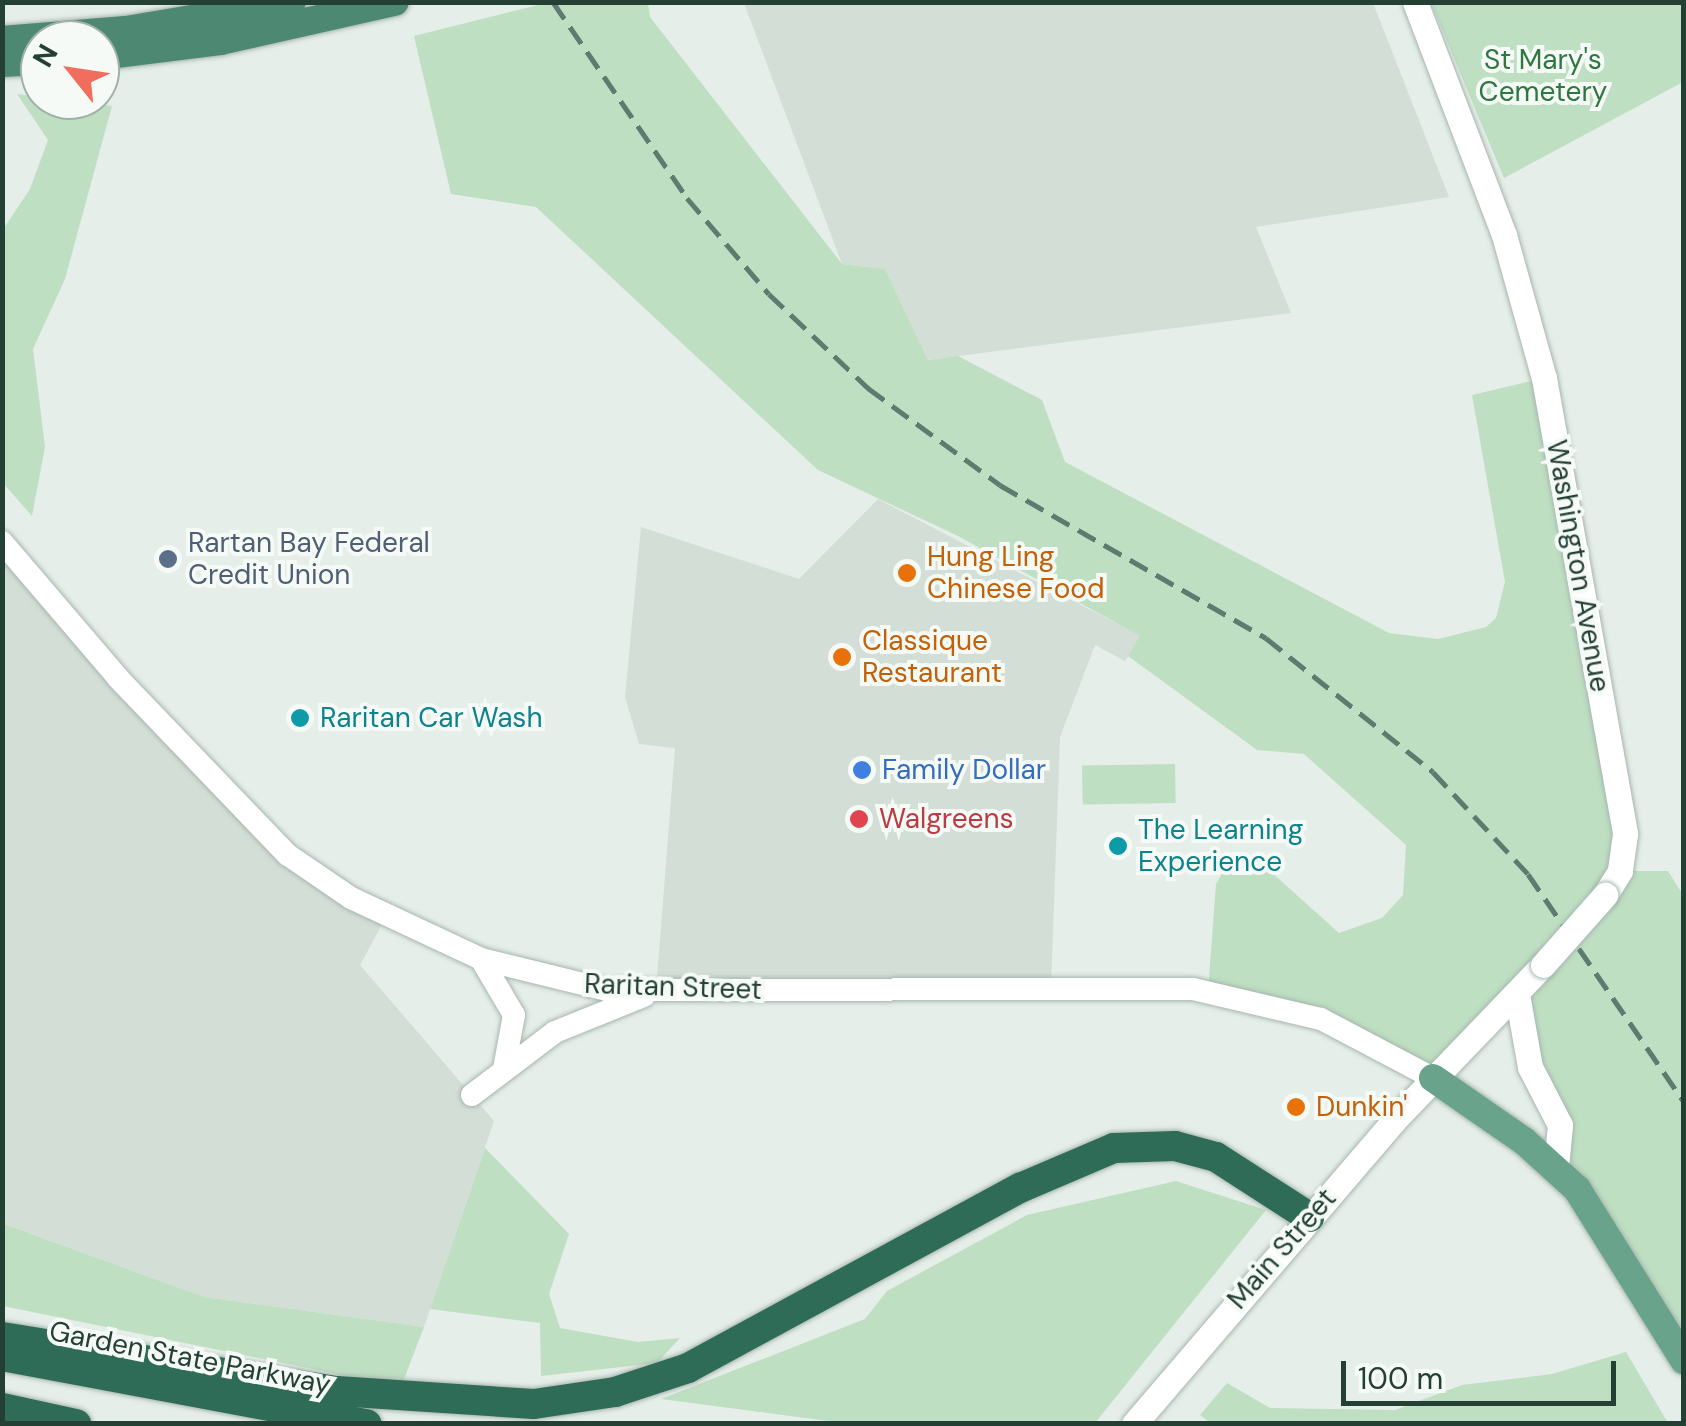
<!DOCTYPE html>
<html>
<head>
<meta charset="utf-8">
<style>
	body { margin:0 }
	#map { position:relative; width:1686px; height:1426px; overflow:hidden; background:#e5eee8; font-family:"DM Sans",sans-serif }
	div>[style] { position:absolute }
	.built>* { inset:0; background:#d3ded7 }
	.green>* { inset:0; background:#bedfc2; transform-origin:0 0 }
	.roads { filter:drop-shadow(0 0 2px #a7b6ae) drop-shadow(0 0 2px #a7b6ae) }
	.tertiary>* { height:22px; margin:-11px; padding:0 11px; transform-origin:11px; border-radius:11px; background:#fff }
	.secondary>* { height:25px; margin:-12.5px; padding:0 12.5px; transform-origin:12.5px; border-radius:12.5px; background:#fff }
	.primary>* { height:28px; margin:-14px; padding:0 14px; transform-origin:14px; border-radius:14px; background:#6aa38c }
	.trunk>* { height:28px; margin:-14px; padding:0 14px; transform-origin:14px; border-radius:14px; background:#4c8872 }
	.motorway>* { height:30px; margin:-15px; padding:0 15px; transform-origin:15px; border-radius:15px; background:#2f6c57 }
	.rail>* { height:5px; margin-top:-2.5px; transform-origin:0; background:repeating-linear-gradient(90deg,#5e7b6f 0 20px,transparent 0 30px) }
	.bridges { filter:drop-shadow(0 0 2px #a3baaf) drop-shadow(0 0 2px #a3baaf) }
	.secondary-bridge>* { height:25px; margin:-12.5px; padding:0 12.5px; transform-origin:12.5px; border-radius:12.5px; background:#fff }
	.dots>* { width:28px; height:28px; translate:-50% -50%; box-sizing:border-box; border:5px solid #f5faf7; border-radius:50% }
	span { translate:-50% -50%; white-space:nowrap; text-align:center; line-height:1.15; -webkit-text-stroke:8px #f5faf7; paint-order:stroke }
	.park-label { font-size:28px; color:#2e7740 }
	.service-label { font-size:28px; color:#4e5e75 }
	.left { translate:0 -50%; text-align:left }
	.food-label { font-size:28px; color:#c56008 }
	.street-label { font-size:28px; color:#244034 }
	.culture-label { font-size:28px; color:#0d838f }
	.shop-label { font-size:28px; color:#366cbe }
	.health-label { font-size:28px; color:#be3a42 }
	.frame { position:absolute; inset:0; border:5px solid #244034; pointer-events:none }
	.north { position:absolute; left:20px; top:20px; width:100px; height:100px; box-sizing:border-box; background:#f5faf7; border:2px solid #a1b0a9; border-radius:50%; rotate:300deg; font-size:28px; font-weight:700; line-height:40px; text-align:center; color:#244034 }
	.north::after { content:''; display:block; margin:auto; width:35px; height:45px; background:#f16e5f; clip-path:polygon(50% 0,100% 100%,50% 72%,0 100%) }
	.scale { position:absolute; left:1341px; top:1361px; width:275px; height:45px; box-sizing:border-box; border:5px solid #244034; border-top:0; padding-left:12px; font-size:30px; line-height:35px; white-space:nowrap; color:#244034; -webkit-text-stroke:8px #f5faf7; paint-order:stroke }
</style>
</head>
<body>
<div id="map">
	<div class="built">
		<div style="clip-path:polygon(744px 3px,1373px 3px,1449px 197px,1256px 227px,1291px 313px,928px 360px,885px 269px,842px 264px)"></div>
		<div style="clip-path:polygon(878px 499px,1141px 636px,1125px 661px,1095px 645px,1060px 737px,1051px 988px,656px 991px,675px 748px,639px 744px,625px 697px,641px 527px,799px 579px)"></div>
		<div style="clip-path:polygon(2px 542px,243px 813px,386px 917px,360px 965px,494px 1121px,424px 1327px,204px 1297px,3px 1223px)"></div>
	</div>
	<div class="green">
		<div style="clip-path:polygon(546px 3px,648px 3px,650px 17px,842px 264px,885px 269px,928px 360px,958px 356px,1042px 400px,1065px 462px,1389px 633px,1438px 639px,1486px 627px,1496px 618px,1505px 582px,1472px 395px,1544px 378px,1621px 871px,1668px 871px,1683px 895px,1683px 1360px,1556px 1167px,1517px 995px,1433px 1078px,1380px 1046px,1208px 991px,1216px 884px,1225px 868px,1241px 861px,1270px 871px,1339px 933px,1382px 918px,1403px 895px,1406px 845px,1304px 754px,1257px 750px,1128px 656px,1140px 636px,958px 536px,818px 470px,536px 207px,451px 194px,414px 36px)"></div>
		<div style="clip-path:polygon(1431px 3px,1683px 3px,1683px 82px,1504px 178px)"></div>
		<div style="clip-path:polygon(17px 94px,112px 106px,65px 279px,33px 349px,45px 447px,32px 516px,3px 483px,2px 231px,30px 189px,48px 140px)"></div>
		<div style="left:1175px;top:764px;width:39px;height:93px;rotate:89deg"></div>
		<div style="clip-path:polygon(485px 1148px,569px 1234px,549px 1294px,560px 1328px,638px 1342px,680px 1338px,657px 1363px,541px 1376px,540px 1323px,430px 1309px)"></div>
		<div style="clip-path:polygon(1176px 1181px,1266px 1210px,1095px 1423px,851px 1424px,661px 1399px,865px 1319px,887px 1291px,1027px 1215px)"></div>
		<div style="clip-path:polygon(2px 1223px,204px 1297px,424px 1327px,401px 1387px,3px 1306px)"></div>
		<div style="clip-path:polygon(1626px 1352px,1668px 1423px,1212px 1424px,1200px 1415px,1227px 1383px,1270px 1408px,1395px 1410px,1462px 1385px,1552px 1374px)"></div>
	</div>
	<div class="roads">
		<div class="tertiary">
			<div style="left:2px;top:542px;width:179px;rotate:49.5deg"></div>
			<div style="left:118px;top:678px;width:245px;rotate:46.2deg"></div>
			<div style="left:288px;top:855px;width:76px;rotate:34.3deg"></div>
			<div style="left:351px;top:898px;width:144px;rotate:25.1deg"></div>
			<div style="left:481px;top:959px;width:130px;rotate:13.8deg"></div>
			<div style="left:607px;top:990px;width:586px;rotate:-0.1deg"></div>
			<div style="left:1193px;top:989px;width:131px;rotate:13.2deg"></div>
			<div style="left:1321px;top:1019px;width:127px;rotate:27.8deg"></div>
			<div style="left:481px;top:959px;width:65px;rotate:59.5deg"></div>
			<div style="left:514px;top:1015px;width:55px;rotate:100.5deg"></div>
			<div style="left:472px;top:1095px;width:104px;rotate:-37.2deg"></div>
			<div style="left:555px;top:1032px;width:96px;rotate:-22deg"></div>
		</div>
		<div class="secondary">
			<div style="left:1415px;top:2px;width:249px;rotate:69.1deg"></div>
			<div style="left:1504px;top:235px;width:148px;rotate:74.4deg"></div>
			<div style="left:1544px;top:378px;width:463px;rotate:79.9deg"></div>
			<div style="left:1625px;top:834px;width:37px;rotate:98deg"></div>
			<div style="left:1620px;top:871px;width:28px;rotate:122deg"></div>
			<div style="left:1517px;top:994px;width:74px;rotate:79.9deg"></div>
			<div style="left:1530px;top:1067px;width:65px;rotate:62.7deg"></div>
			<div style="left:1560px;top:1125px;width:42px;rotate:95.4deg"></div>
			<div style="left:1134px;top:1424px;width:407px;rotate:-49.4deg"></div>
			<div style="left:1399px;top:1115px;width:208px;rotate:-46.2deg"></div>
		</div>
		<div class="primary">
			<div style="left:1433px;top:1078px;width:111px;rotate:34.7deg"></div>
			<div style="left:1524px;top:1141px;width:72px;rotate:42.2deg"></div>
			<div style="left:1577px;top:1189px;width:202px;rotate:58deg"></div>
		</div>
		<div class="trunk">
			<div style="left:2px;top:40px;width:124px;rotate:-4.6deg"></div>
			<div style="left:126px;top:30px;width:168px;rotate:-9.6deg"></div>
			<div style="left:100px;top:56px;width:121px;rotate:-7.1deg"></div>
			<div style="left:220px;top:41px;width:179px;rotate:-12.6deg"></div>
			<div style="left:2px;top:63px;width:38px;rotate:-3deg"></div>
		</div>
		<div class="motorway">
			<div style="left:2px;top:1337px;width:339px;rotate:9.2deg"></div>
			<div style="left:337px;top:1391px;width:197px;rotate:3.8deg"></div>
			<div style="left:534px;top:1404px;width:82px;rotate:-8.4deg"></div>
			<div style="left:615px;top:1392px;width:77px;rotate:-18.2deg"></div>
			<div style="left:688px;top:1368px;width:378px;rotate:-28.5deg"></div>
			<div style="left:1020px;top:1188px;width:102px;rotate:-23.1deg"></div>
			<div style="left:1114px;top:1148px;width:61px;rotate:-1.9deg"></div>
			<div style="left:1175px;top:1146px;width:42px;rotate:15deg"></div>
			<div style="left:1216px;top:1157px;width:111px;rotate:32.8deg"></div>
			<div style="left:2px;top:1356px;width:371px;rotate:10.6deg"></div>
			<div style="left:2px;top:1408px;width:76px;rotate:12.2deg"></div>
		</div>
	</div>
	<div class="rail">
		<div style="left:553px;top:2px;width:237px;rotate:55.6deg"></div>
		<div style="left:687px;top:198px;width:126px;rotate:49.5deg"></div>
		<div style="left:769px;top:294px;width:137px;rotate:43.5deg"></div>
		<div style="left:868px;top:388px;width:164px;rotate:36.3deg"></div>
		<div style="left:1000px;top:485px;width:307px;rotate:29.9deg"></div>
		<div style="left:1266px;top:638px;width:214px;rotate:38.7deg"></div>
		<div style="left:1433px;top:772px;width:139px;rotate:47deg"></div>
		<div style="left:1528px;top:874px;width:276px;rotate:55.6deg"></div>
	</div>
	<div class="bridges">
		<div class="secondary-bridge">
			<div style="left:1543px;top:965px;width:94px;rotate:-48.5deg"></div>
		</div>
	</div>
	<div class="dots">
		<div style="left:168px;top:559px;background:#5c6f8a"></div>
		<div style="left:907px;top:573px;background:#e8710a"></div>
		<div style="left:842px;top:657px;background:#e8710a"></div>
		<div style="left:300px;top:718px;background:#0f9aa8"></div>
		<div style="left:862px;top:770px;background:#3f7fe0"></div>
		<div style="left:859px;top:819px;background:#e0444e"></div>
		<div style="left:1118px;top:846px;background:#0f9aa8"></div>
		<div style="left:1296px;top:1107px;background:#e8710a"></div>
	</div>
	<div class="park-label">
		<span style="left:1543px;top:76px">St Mary's<br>Cemetery</span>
	</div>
	<div class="service-label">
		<span class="left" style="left:188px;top:559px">Rartan Bay Federal<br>Credit Union</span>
	</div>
	<div class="food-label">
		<span class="left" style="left:927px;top:573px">Hung Ling<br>Chinese Food</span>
		<span class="left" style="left:862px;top:657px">Classique<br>Restaurant</span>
		<span class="left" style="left:1316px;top:1107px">Dunkin'</span>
	</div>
	<div class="street-label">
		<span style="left:1578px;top:566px;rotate:80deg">Washington Avenue</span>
		<span style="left:673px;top:987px;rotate:2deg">Raritan Street</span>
		<span style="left:1282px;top:1249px;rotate:-49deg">Main Street</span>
		<span style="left:190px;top:1358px;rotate:11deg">Garden State Parkway</span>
	</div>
	<div class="culture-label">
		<span class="left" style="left:320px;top:718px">Raritan Car Wash</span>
		<span class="left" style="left:1138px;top:846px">The Learning<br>Experience</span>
	</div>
	<div class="shop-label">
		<span class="left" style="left:882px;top:770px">Family Dollar</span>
	</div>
	<div class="health-label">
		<span class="left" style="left:879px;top:819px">Walgreens</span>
	</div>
	<div class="frame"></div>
	<div class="north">N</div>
	<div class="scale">100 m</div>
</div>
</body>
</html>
